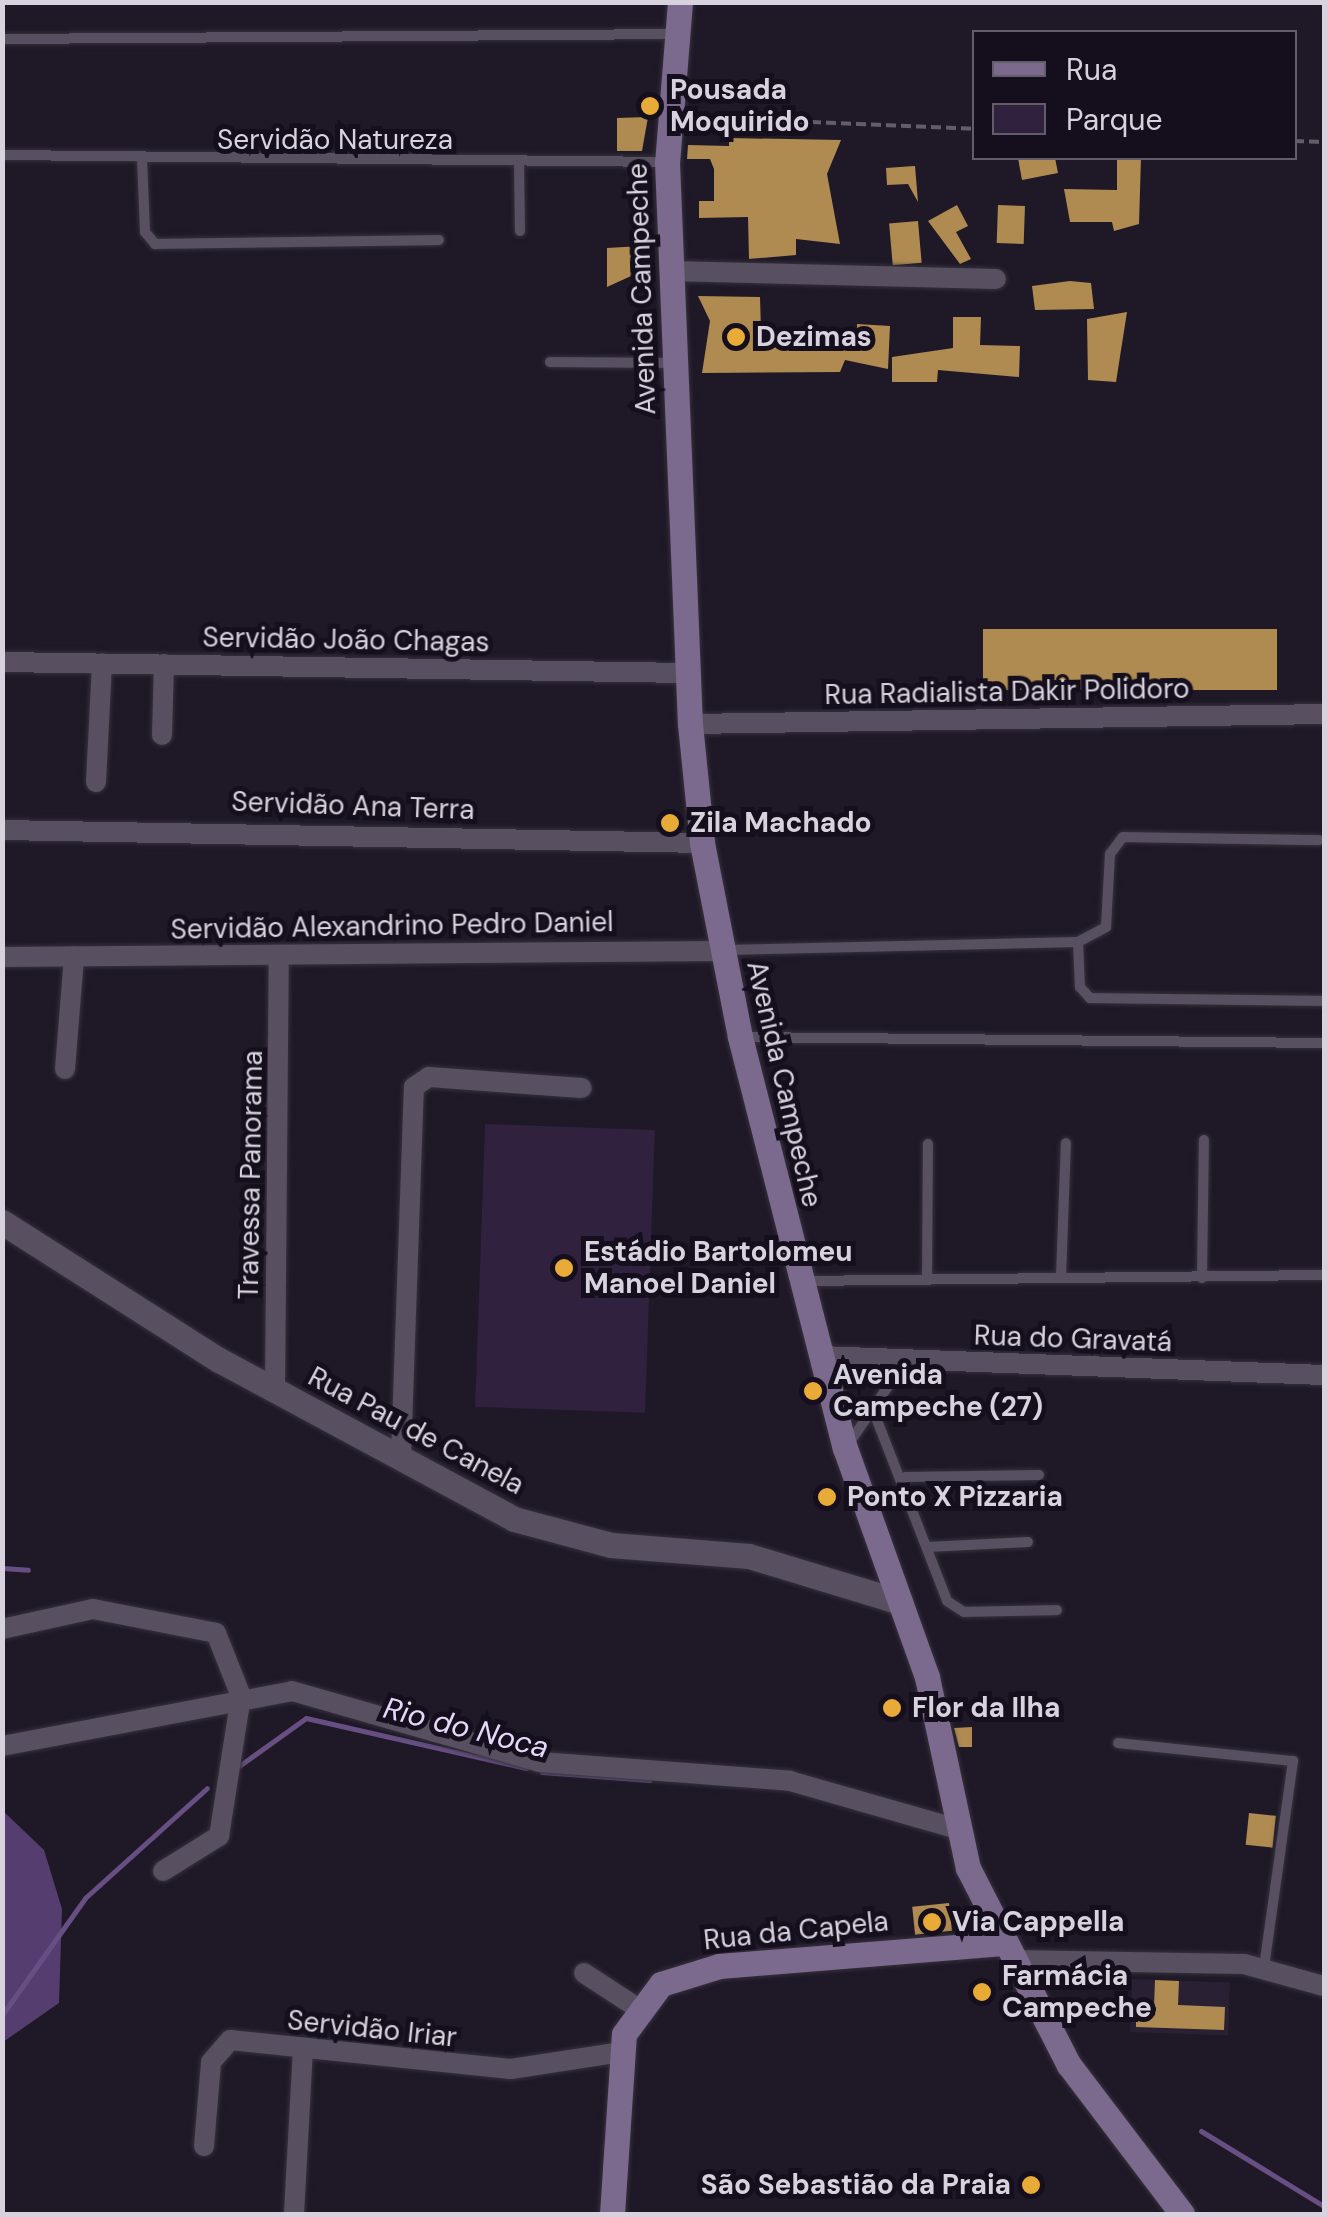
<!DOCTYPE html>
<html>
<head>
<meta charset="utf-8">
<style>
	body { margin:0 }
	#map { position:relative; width:1327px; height:2217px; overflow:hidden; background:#1f1827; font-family:"DM Sans",sans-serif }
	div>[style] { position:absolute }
	.built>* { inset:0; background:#2a2034; transform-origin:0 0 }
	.green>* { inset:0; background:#30213f; transform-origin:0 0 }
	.forest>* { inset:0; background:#563d70 }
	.stream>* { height:5px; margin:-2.5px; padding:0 2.5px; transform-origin:2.5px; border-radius:2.5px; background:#684f83 }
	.building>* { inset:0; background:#af8b51; transform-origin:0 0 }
	.path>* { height:4px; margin-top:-2px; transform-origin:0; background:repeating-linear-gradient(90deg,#635d6a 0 10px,transparent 0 15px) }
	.roads { filter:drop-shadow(0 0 2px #36313c) drop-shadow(0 0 2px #36313c) }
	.service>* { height:10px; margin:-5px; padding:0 5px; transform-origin:5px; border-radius:5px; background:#585061 }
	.minor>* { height:20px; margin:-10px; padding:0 10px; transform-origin:10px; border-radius:10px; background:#585061 }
	.tertiary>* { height:25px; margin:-12.5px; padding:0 12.5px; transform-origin:12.5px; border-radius:12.5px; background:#585061 }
	.secondary>* { height:25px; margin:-12.5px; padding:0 12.5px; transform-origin:12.5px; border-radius:12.5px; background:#7b6a8d }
	.dots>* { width:28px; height:28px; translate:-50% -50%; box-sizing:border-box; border:5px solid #150f1d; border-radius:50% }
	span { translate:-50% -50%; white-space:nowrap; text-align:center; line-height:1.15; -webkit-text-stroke:10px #150f1d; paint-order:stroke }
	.poi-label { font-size:28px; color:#d7d2dd; font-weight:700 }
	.left { translate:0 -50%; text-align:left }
	.right { translate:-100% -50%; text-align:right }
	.street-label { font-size:28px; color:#d7d2dd }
	.water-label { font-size:30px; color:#e7d8f9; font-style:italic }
	.frame { position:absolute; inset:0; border:5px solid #d7d2dd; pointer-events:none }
	.legend { position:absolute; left:972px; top:30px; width:325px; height:130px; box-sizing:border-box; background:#150f1d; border:2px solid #635d6a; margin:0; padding:12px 18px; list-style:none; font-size:30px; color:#d7d2dd }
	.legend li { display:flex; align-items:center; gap:20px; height:50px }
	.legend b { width:50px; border:2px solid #635d6a }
</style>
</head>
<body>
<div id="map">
	<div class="built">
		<div style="left:1132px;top:1979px;width:98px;height:53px;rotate:2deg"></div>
	</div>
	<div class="green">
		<div style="left:485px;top:1124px;width:170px;height:283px;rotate:2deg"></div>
	</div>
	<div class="forest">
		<div style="clip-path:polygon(2px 1810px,44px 1850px,62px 1909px,59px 2003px,3px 2042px)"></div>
	</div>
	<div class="stream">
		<div style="left:2px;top:1568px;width:26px;rotate:4deg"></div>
		<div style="left:239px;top:1766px;width:82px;rotate:-35.6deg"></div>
		<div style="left:306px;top:1718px;width:226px;rotate:12.8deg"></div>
		<div style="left:542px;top:1772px;width:108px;rotate:4.2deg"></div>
		<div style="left:2px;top:2015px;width:143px;rotate:-54.6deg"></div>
		<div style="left:85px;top:1898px;width:164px;rotate:-42deg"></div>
		<div style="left:1201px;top:2131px;width:144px;rotate:31.4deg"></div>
	</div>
	<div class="building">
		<div style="clip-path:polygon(648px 117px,642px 151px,617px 151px,617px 118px)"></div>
		<div style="clip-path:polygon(729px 138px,841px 140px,827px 174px,840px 244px,796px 239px,796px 255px,749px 259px,748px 217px,699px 218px,699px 201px,714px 201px,714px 169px,710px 159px,687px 159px,688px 145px,729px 146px)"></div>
		<div style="clip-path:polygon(1018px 158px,1055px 158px,1058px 173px,1022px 180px)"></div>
		<div style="clip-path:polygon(1117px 158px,1141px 158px,1139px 224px,1114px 231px,1112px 222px,1070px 222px,1064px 189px,1117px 190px)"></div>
		<div style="clip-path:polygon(914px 166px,915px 166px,918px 202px,908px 184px,887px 185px,886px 168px)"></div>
		<div style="clip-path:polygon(957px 205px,968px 226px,956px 232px,971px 259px,960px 264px,928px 221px)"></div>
		<div style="left:998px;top:205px;width:27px;height:38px;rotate:2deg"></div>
		<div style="left:918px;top:221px;width:42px;height:29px;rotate:85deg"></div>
		<div style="clip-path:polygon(641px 246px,642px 271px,607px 287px,607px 248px)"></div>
		<div style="clip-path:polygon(1070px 281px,1091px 283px,1094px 309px,1035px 310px,1032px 286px)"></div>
		<div style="clip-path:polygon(698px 296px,760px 297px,761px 331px,857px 335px,857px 324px,890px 326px,888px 369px,845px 360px,840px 372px,702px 373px,710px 321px)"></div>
		<div style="clip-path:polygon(1127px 312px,1116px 382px,1088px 380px,1087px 319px)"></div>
		<div style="clip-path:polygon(953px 317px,981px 317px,980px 345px,1020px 346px,1019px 377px,938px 370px,937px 382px,892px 382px,892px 357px,953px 348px)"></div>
		<div style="left:1277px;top:629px;width:61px;height:294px;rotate:90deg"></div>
		<div style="clip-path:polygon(972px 1727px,972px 1747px,959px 1747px,954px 1728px)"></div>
		<div style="left:1249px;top:1813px;width:27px;height:32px;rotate:6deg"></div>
		<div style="left:949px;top:1903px;width:28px;height:37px;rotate:84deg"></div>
		<div style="clip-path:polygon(1155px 1980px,1179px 1981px,1178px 2005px,1225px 2007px,1224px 2030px,1136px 2027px,1136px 2005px,1154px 2006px)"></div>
	</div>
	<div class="path">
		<div style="left:691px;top:117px;width:283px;rotate:2.4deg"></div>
		<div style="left:1294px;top:141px;width:30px;rotate:2deg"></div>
	</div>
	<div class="roads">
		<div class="service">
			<div style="left:2px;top:39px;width:675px;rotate:-0.42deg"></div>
			<div style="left:2px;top:155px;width:664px;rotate:0.6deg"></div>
			<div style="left:142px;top:159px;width:73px;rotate:87.6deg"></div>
			<div style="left:145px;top:232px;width:16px;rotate:50deg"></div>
			<div style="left:155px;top:244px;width:284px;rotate:-0.8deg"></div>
			<div style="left:519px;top:162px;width:69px;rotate:89.2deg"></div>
			<div style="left:550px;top:362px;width:122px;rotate:0.5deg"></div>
			<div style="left:1078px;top:942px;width:32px;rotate:-28deg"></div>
			<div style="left:1106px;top:927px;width:73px;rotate:-86.9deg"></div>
			<div style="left:1110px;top:854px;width:21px;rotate:-53deg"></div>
			<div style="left:1123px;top:837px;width:196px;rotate:0.9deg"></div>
			<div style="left:724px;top:950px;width:354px;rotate:-1.3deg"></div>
			<div style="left:1078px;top:942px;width:45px;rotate:87.5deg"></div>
			<div style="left:1080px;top:987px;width:15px;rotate:48deg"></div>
			<div style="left:1090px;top:998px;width:234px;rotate:0.7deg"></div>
			<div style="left:741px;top:1037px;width:581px;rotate:0.59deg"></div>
			<div style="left:1061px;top:1277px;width:134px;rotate:-87.9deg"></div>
			<div style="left:1202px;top:1278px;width:138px;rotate:-89.2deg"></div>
			<div style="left:927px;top:1280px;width:136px;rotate:-89.6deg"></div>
			<div style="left:802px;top:1281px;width:522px;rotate:-0.66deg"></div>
			<div style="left:875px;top:1415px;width:199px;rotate:68.8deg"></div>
			<div style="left:947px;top:1601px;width:20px;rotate:33deg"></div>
			<div style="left:964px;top:1612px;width:93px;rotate:-1.2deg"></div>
			<div style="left:848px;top:1445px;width:103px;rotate:-55.7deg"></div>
			<div style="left:905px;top:1477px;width:134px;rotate:-0.9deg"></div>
			<div style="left:927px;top:1547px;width:101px;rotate:-2.8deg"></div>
			<div style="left:1118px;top:1743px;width:176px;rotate:5.9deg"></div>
			<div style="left:1293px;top:1761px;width:208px;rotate:98deg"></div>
		</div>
		<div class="minor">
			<div style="left:670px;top:271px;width:326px;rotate:1.4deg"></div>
			<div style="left:2px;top:662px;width:687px;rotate:0.92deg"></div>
			<div style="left:690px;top:724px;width:634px;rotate:-0.9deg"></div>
			<div style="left:162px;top:735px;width:71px;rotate:-88.4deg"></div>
			<div style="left:96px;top:782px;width:119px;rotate:-87.1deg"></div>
			<div style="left:2px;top:830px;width:700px;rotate:1.06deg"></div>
			<div style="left:2px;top:957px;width:720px;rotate:-0.48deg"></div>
			<div style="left:65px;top:1069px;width:113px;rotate:-85.4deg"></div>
			<div style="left:820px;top:1356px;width:504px;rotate:2.16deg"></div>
			<div style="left:275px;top:1390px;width:429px;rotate:-89.5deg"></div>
			<div style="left:401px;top:1456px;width:369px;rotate:-88deg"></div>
			<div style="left:414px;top:1087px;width:18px;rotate:-34deg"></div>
			<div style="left:429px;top:1077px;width:153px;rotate:4.1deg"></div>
			<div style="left:2px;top:1629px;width:93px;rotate:-12.4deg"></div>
			<div style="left:93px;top:1609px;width:125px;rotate:11deg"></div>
			<div style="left:216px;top:1633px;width:68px;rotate:68.4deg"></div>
			<div style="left:241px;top:1696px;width:142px;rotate:98.9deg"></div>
			<div style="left:219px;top:1836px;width:66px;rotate:148deg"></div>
			<div style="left:2px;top:1746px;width:295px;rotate:-10.7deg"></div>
			<div style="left:292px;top:1691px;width:258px;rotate:16deg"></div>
			<div style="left:540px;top:1762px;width:251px;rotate:4.3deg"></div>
			<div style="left:790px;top:1781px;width:174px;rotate:16deg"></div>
			<div style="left:1013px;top:1960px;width:231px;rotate:1deg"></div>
			<div style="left:1244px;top:1964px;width:83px;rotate:15.4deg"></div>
			<div style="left:584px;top:1973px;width:62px;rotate:33.2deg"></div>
			<div style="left:204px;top:2146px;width:84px;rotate:-85.2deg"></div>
			<div style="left:211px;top:2062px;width:29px;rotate:-49deg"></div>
			<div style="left:230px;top:2040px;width:282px;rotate:5.9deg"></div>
			<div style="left:511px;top:2069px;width:111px;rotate:-8.8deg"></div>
			<div style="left:294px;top:2214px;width:165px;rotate:-86.9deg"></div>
		</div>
		<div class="tertiary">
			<div style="left:2px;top:1222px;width:257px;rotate:32.5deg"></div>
			<div style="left:219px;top:1360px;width:335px;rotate:28.3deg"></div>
			<div style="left:514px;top:1519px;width:100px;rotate:15deg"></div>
			<div style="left:611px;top:1545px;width:138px;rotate:4.6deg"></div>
			<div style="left:749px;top:1556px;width:158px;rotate:16.9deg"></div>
		</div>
		<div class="secondary">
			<div style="left:680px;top:2px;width:161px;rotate:94.6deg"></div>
			<div style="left:667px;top:162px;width:562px;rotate:87.66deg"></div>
			<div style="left:690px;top:724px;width:120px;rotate:84.2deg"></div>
			<div style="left:702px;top:843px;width:198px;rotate:78.9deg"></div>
			<div style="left:740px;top:1037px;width:424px;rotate:75.7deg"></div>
			<div style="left:845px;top:1448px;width:243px;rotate:70.3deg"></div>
			<div style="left:927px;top:1677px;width:195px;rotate:77.9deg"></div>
			<div style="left:968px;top:1868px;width:221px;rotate:62.9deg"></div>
			<div style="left:1069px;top:2065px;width:187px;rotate:52.8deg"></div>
			<div style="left:612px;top:2214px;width:180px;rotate:-86.2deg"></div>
			<div style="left:624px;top:2034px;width:62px;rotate:-53.5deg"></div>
			<div style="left:661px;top:1984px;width:61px;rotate:-17.2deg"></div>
			<div style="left:719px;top:1966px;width:285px;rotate:-4.6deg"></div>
		</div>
	</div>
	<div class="dots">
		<div style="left:650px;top:106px;background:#e9ab38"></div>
		<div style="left:736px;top:337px;background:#e9ab38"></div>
		<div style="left:670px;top:823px;background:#e9ab38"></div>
		<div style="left:564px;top:1268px;background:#e9ab38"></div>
		<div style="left:813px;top:1391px;background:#e9ab38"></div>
		<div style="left:827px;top:1497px;background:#e9ab38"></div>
		<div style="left:892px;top:1708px;background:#e9ab38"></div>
		<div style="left:932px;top:1922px;background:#e9ab38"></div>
		<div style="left:982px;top:1992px;background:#e9ab38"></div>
		<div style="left:1031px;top:2185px;background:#e9ab38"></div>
	</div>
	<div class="poi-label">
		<span class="left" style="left:670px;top:106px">Pousada<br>Moquirido</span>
		<span class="left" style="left:756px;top:337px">Dezimas</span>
		<span class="left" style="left:690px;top:823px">Zila Machado</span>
		<span class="left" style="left:584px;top:1268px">Estádio Bartolomeu<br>Manoel Daniel</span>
		<span class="left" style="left:833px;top:1391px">Avenida<br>Campeche (27)</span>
		<span class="left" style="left:847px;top:1497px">Ponto X Pizzaria</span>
		<span class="left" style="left:912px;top:1708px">Flor da Ilha</span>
		<span class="left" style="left:952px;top:1922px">Via Cappella</span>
		<span class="left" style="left:1002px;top:1992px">Farmácia<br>Campeche</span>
		<span class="right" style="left:1011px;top:2185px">São Sebastião da Praia</span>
	</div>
	<div class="street-label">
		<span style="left:335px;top:140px">Servidão Natureza</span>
		<span style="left:642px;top:289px;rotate:-92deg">Avenida Campeche</span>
		<span style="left:346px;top:640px;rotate:1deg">Servidão João Chagas</span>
		<span style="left:1007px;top:692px;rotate:-1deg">Rua Radialista Dakir Polidoro</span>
		<span style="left:353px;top:806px;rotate:2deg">Servidão Ana Terra</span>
		<span style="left:392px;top:926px;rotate:-1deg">Servidão Alexandrino Pedro Daniel</span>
		<span style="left:784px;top:1084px;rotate:77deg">Avenida Campeche</span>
		<span style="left:251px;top:1175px;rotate:-89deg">Travessa Panorama</span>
		<span style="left:1073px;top:1339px;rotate:2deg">Rua do Gravatá</span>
		<span style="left:416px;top:1431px;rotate:28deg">Rua Pau de Canela</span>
		<span style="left:796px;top:1931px;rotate:-6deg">Rua da Capela</span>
		<span style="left:372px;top:2029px;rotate:6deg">Servidão Iriar</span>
	</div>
	<div class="water-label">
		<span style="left:466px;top:1728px;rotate:14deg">Rio do Noca</span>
	</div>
	<div class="frame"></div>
	<ul class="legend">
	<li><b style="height:12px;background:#7b6a8d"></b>Rua</li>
	<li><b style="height:28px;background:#30213f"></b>Parque</li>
	</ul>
</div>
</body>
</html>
